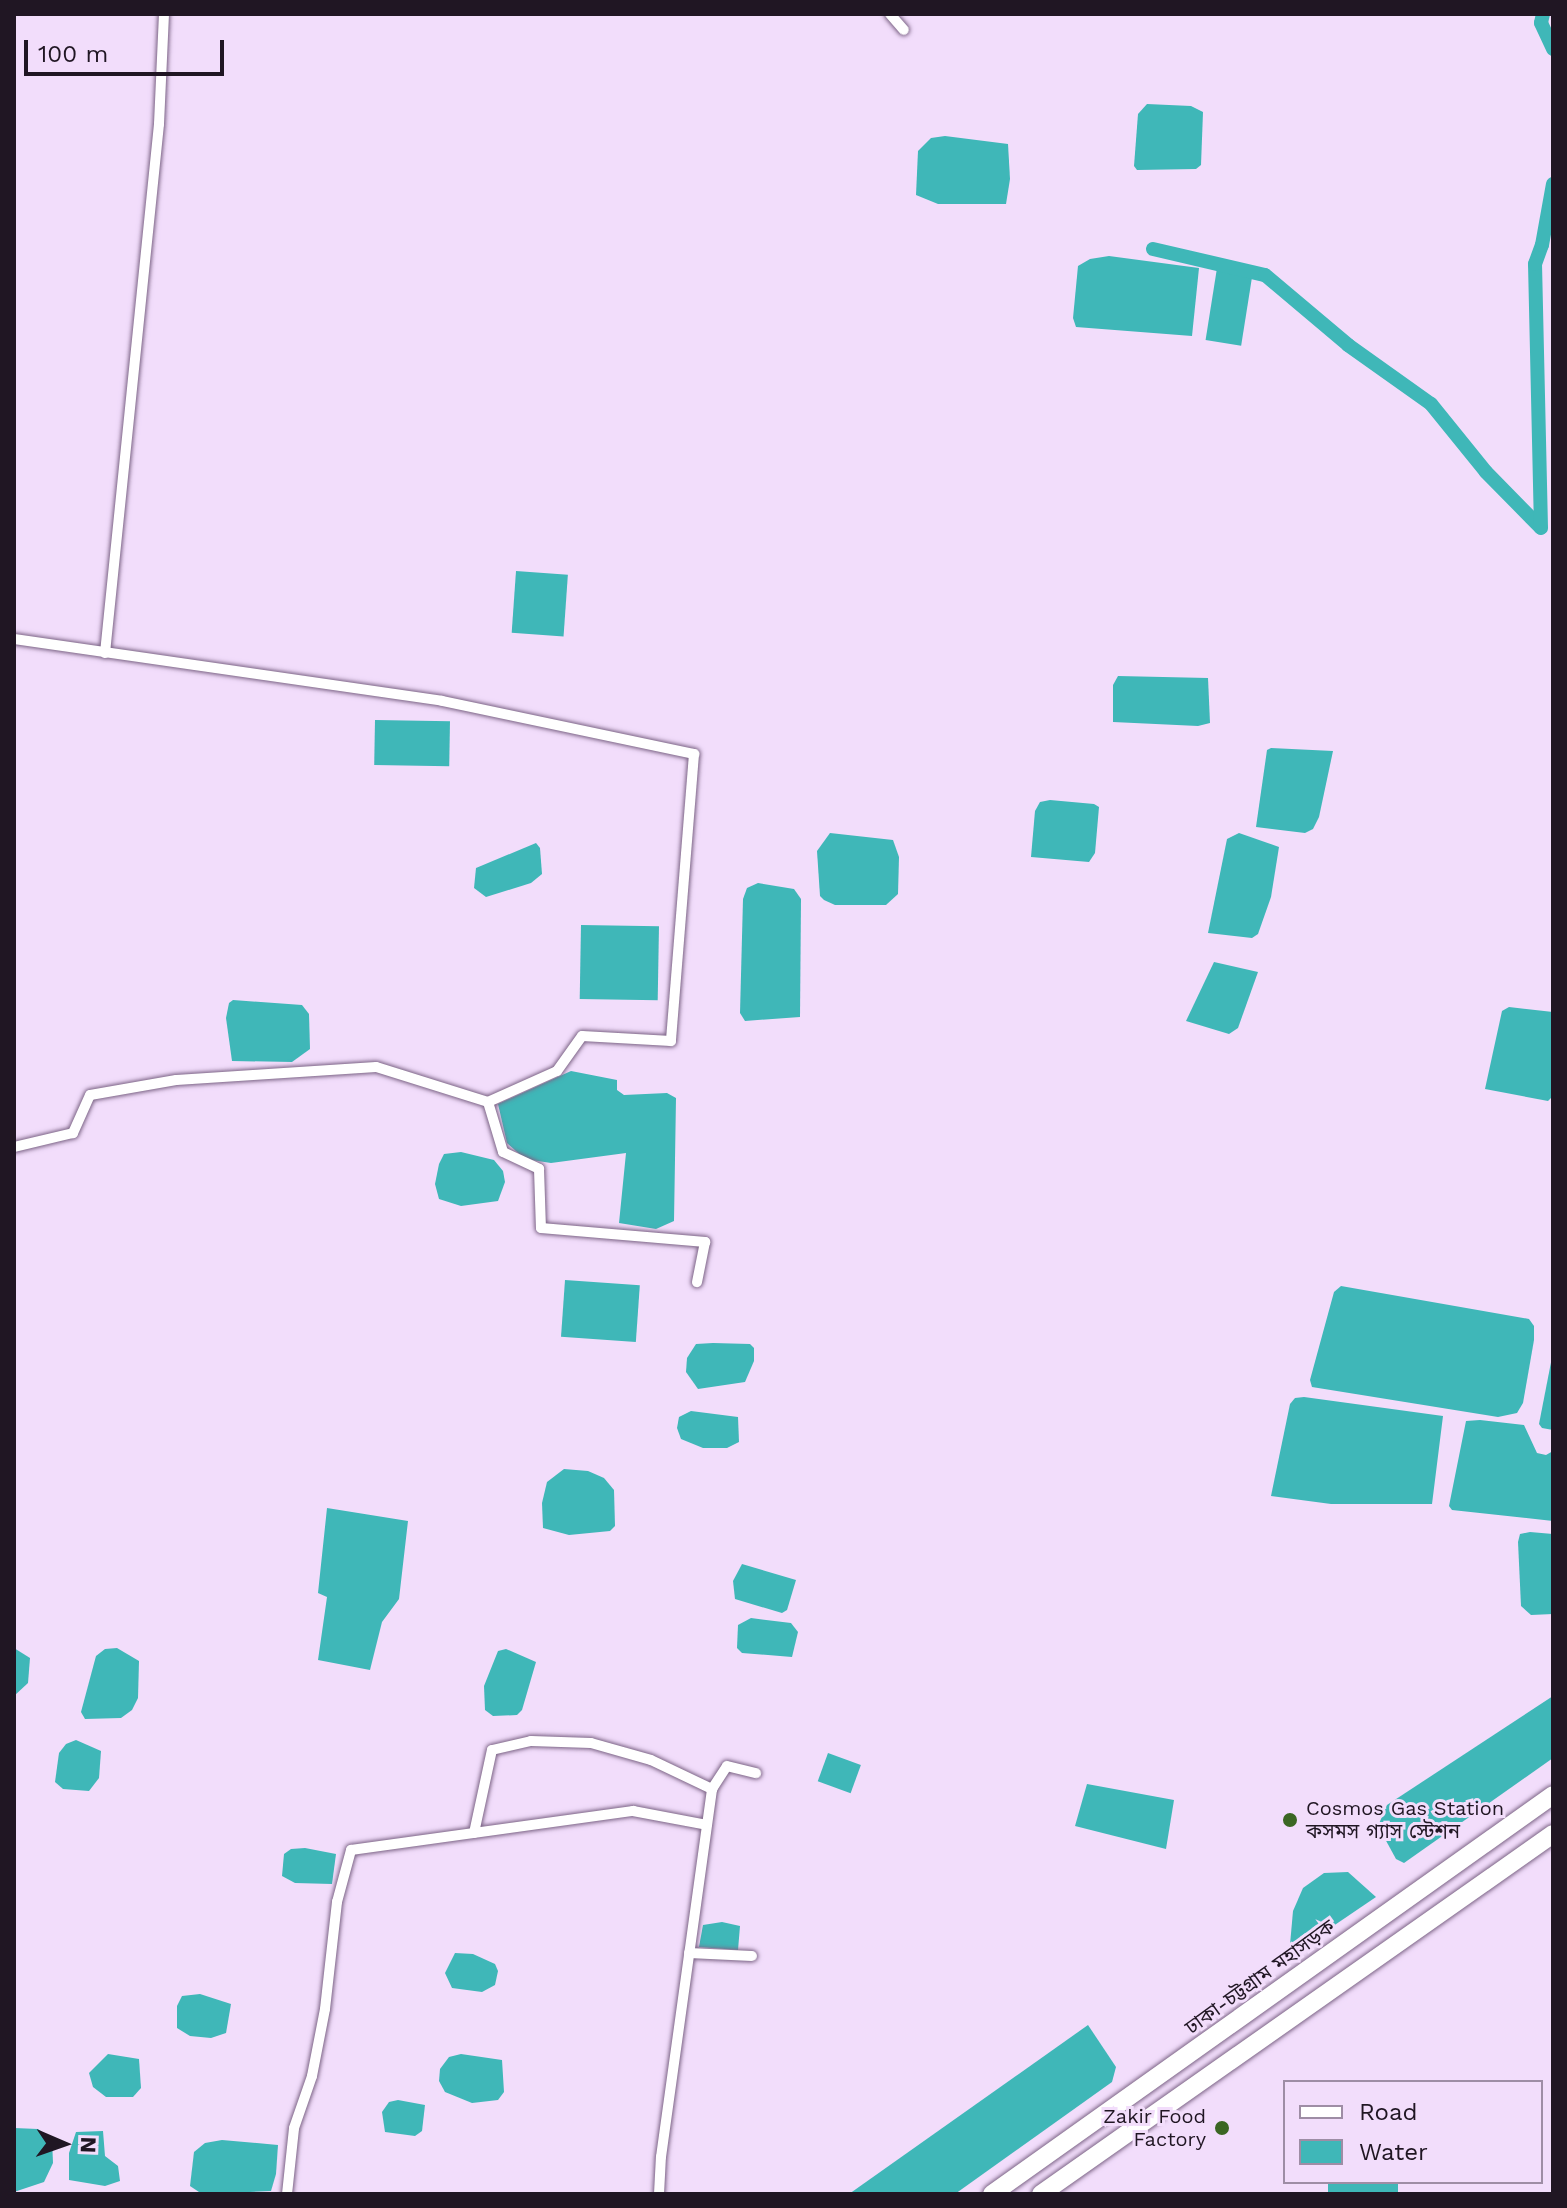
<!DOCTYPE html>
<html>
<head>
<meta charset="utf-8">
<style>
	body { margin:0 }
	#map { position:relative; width:1567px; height:2208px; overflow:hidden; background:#f2ddfb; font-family:"Work Sans","Noto Sans Bengali",sans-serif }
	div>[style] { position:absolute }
	.water>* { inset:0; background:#3fb7b8; transform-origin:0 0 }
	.canal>* { height:14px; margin:-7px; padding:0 7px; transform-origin:7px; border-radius:7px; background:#3fb7b8 }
	.roads { filter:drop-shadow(0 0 2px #7c6486) drop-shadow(0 0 2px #7c6486) }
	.minor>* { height:10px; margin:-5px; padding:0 5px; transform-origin:5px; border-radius:5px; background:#fff }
	.trunk>* { height:18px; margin:-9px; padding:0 9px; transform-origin:9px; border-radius:9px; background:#fff }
	.dots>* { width:22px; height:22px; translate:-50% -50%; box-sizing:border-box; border:4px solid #f2ddfb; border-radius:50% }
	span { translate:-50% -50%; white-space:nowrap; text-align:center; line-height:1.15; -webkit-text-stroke:6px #f2ddfb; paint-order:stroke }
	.poi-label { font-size:20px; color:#201623 }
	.left { translate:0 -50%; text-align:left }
	.right { translate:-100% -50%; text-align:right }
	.street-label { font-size:20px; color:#201623 }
	.frame { position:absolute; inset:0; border:16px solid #201623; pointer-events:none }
	.legend { position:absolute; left:1283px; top:2080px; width:260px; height:104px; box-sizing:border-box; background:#f2ddfb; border:2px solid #9e8da5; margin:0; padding:10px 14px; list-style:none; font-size:24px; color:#201623 }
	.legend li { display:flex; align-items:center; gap:16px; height:40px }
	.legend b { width:40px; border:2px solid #9e8da5 }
	.north { position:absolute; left:24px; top:2104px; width:80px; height:80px; -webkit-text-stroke:6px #f2ddfb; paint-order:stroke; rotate:92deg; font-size:22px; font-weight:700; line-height:32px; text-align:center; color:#201623 }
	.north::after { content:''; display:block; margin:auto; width:28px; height:36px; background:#201623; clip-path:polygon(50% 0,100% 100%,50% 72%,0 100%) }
	.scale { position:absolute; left:24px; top:40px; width:200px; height:36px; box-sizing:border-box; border:4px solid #201623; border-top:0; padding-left:10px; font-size:24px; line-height:28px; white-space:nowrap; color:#201623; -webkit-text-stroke:6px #f2ddfb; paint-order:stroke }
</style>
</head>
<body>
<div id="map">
	<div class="water">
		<div style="clip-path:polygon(1147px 104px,1191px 106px,1203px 112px,1201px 165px,1196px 169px,1137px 170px,1134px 166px,1138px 114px)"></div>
		<div style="clip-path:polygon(945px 136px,1008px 144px,1010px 179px,1006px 204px,938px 204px,916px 195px,918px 151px,931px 138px)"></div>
		<div style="clip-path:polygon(1109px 256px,1199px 268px,1192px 336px,1076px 327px,1073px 318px,1078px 266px,1090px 259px)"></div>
		<div style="left:1217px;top:268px;width:36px;height:73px;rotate:9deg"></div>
		<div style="left:516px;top:571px;width:52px;height:62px;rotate:4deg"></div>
		<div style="clip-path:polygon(1118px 676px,1208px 678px,1210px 723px,1198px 726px,1113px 722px,1113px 685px)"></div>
		<div style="left:375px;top:720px;width:75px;height:45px;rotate:1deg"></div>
		<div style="clip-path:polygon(1271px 748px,1333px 751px,1319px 817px,1313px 829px,1305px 833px,1256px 827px,1267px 750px)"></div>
		<div style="clip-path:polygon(1050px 800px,1094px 804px,1099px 807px,1095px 853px,1089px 862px,1031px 857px,1035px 811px,1040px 802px)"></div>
		<div style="clip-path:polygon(830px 833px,893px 840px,899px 857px,898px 894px,886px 905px,835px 905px,824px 900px,820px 896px,817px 851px)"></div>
		<div style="clip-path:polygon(1239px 833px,1279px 847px,1271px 897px,1258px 934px,1252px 938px,1208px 933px,1227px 839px)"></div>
		<div style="clip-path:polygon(536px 843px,540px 848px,542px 874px,531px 883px,486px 897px,474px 888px,476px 868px)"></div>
		<div style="clip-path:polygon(758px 883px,794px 889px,801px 899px,800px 1017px,745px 1021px,740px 1013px,743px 899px,747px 888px)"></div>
		<div style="left:581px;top:925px;width:78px;height:74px;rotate:1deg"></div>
		<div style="clip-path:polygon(1214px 962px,1258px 972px,1238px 1028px,1229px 1034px,1186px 1021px)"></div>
		<div style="clip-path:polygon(233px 1000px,302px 1005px,309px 1014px,310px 1049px,292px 1062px,232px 1061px,226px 1018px,229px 1003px)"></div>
		<div style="clip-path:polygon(1509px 1007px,1553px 1012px,1553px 1096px,1548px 1101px,1485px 1089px,1502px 1011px)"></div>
		<div style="clip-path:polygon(571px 1071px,617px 1080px,617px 1090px,624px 1095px,667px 1093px,676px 1098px,674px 1221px,656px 1229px,619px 1223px,626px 1153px,551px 1163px,525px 1159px,507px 1143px,498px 1104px)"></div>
		<div style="clip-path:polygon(461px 1152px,494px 1160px,503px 1171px,505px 1182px,498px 1201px,461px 1206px,439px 1199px,435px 1184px,439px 1164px,444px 1154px)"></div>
		<div style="left:565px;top:1280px;width:75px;height:57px;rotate:4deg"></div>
		<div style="clip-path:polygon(1341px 1286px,1529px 1319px,1534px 1326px,1534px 1340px,1523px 1403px,1517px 1413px,1498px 1417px,1312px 1387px,1310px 1380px,1334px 1292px)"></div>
		<div style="clip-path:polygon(713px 1343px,750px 1344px,754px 1348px,754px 1361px,745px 1382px,698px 1389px,686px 1372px,687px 1358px,696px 1344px)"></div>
		<div style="clip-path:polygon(1553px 1352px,1553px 1430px,1542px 1428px,1539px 1424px)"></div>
		<div style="clip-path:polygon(1304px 1397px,1443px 1416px,1432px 1504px,1331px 1504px,1271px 1496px,1290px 1404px,1295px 1398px)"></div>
		<div style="clip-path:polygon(691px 1411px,738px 1417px,739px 1442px,727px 1448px,703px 1448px,681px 1439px,677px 1428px,679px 1417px)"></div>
		<div style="clip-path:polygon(1480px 1420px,1524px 1425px,1537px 1453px,1546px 1455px,1553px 1451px,1553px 1521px,1452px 1510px,1449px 1506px,1466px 1421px)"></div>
		<div style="clip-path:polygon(564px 1469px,588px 1471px,604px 1478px,614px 1490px,615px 1526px,610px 1531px,569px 1535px,543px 1528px,542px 1503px,547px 1482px)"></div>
		<div style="clip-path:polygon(327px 1508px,408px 1521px,399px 1599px,382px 1622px,370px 1670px,318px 1660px,327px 1597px,318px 1593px)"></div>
		<div style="clip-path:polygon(1530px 1532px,1553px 1534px,1553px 1614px,1531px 1615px,1521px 1606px,1518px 1542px,1520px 1534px)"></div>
		<div style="clip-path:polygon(742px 1564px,796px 1580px,787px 1610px,782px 1613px,735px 1599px,733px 1581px)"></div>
		<div style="clip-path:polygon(751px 1618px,791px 1623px,798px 1632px,792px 1657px,742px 1653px,737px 1648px,738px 1625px)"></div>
		<div style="clip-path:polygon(14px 1648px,30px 1658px,28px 1683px,14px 1696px)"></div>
		<div style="clip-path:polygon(117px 1648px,139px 1661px,138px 1698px,132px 1710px,121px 1718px,85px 1719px,81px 1712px,96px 1656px,105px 1649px)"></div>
		<div style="clip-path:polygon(506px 1649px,536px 1662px,522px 1710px,517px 1715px,493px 1716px,485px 1710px,484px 1686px,498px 1651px)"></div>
		<div style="clip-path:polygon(1553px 1696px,1553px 1758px,1404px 1863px,1396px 1859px,1378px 1826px,1387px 1805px)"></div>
		<div style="clip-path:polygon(76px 1740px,101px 1751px,99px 1778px,89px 1791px,63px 1789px,55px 1782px,59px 1753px,66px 1744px)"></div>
		<div style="left:828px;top:1753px;width:35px;height:30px;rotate:20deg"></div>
		<div style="clip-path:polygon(1087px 1784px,1174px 1800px,1166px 1849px,1075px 1826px)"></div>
		<div style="clip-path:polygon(305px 1848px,336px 1854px,332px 1884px,295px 1883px,282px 1876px,284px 1854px,291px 1849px)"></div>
		<div style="clip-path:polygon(1348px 1872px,1376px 1897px,1289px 1956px,1293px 1911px,1303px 1888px,1324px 1873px)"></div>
		<div style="clip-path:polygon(722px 1922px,740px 1926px,738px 1950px,699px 1947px,703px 1925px)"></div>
		<div style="clip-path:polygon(455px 1953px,473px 1954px,495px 1964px,498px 1971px,495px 1985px,482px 1992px,452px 1988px,445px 1973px)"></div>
		<div style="clip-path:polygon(200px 1994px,231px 2004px,226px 2033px,211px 2038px,190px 2036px,177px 2028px,177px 2006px,182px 1996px)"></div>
		<div style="clip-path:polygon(1088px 2025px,1116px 2067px,1112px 2082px,955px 2194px,849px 2194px)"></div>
		<div style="clip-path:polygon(108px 2054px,139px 2059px,141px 2088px,133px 2097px,106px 2097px,93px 2087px,89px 2073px)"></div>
		<div style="clip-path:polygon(461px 2054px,502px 2060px,504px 2092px,498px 2100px,472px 2103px,445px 2092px,439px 2081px,440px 2069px,449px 2057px)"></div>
		<div style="clip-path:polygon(398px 2100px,425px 2105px,422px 2131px,415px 2136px,385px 2132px,382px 2112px,389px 2102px)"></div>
		<div style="clip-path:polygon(14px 2128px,38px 2129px,52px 2139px,53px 2163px,44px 2182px,14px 2192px)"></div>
		<div style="clip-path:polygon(103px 2131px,105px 2156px,118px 2166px,120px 2181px,105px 2186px,69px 2180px,69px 2153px,76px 2132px)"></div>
		<div style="clip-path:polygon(222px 2140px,278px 2145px,276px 2174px,271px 2191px,202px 2194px,190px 2186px,194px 2152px,205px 2143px)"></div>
		<div style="left:1328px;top:2182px;width:70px;height:12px"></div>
	</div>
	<div class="canal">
		<div style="left:1543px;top:14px;width:9px;rotate:103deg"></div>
		<div style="left:1541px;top:23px;width:29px;rotate:65deg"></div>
		<div style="left:1153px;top:249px;width:115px;rotate:13.1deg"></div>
		<div style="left:1265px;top:275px;width:109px;rotate:40.1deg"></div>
		<div style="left:1348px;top:345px;width:102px;rotate:35.4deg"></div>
		<div style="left:1431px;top:404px;width:87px;rotate:51deg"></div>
		<div style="left:1486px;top:472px;width:78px;rotate:45.5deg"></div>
		<div style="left:1541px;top:528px;width:264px;rotate:-91.3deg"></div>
		<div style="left:1535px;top:264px;width:20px;rotate:-70deg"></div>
		<div style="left:1542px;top:245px;width:62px;rotate:-79.8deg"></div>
	</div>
	<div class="roads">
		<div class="minor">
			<div style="left:890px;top:14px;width:21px;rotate:49deg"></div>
			<div style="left:14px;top:639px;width:432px;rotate:8.2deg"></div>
			<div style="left:442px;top:701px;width:258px;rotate:11.9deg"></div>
			<div style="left:694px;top:754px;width:288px;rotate:94.6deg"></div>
			<div style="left:671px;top:1041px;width:89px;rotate:-176.8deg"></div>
			<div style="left:582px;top:1036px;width:43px;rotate:125.5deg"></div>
			<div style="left:557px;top:1071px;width:76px;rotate:155.8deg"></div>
			<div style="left:488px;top:1102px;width:117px;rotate:-162.6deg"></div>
			<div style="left:376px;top:1067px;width:200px;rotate:176.3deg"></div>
			<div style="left:176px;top:1080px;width:87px;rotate:170.1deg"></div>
			<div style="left:90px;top:1095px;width:42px;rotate:114.1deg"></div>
			<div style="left:73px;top:1133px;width:61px;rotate:166.7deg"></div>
			<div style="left:105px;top:653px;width:532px;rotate:-84.17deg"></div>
			<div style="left:159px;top:124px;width:110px;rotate:-87.4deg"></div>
			<div style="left:488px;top:1102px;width:52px;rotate:73.3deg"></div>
			<div style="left:503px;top:1152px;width:40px;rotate:25deg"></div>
			<div style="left:539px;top:1169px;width:59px;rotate:88.1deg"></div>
			<div style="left:541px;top:1228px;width:165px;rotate:4.9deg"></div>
			<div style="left:705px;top:1242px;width:41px;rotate:101.3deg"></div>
			<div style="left:474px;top:1833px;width:85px;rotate:-77.8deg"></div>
			<div style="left:492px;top:1750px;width:40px;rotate:-13deg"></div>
			<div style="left:531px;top:1741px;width:60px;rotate:1.9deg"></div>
			<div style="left:591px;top:1743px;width:62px;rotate:15.8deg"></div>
			<div style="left:651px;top:1760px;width:68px;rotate:25.4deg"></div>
			<div style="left:689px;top:1953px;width:63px;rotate:2.7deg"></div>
			<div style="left:287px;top:2194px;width:66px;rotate:-83.9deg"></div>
			<div style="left:294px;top:2128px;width:55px;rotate:-70.9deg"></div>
			<div style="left:312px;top:2076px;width:68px;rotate:-79deg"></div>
			<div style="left:325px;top:2009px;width:108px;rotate:-83.6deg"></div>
			<div style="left:337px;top:1902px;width:54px;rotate:-74.9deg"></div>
			<div style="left:351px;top:1850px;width:285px;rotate:-7.9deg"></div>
			<div style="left:633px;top:1811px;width:75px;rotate:10.7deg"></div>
			<div style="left:659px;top:2194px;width:37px;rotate:-87deg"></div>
			<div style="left:661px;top:2157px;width:372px;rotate:-82.1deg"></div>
			<div style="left:712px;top:1789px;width:27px;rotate:-57deg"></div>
			<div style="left:727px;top:1766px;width:30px;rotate:14deg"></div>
		</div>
		<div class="trunk">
			<div style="left:992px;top:2194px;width:688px;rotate:-35.42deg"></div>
			<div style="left:1041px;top:2194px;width:626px;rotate:-35.11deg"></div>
		</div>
	</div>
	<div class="dots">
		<div style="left:1290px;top:1820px;background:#3b6623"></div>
		<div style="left:1222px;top:2128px;background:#3b6623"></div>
	</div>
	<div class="poi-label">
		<span class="left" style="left:1306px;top:1820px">Cosmos Gas Station<br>কসমস গ্যাস স্টেশন</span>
		<span class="right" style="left:1206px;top:2128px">Zakir Food<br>Factory</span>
	</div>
	<div class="street-label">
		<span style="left:1260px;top:1977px;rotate:-36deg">ঢাকা-চট্টগ্রাম মহাসড়ক</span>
	</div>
	<div class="frame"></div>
	<ul class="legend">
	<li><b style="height:10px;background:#fff"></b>Road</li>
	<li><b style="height:22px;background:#3fb7b8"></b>Water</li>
	</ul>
	<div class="north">N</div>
	<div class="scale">100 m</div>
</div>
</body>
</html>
